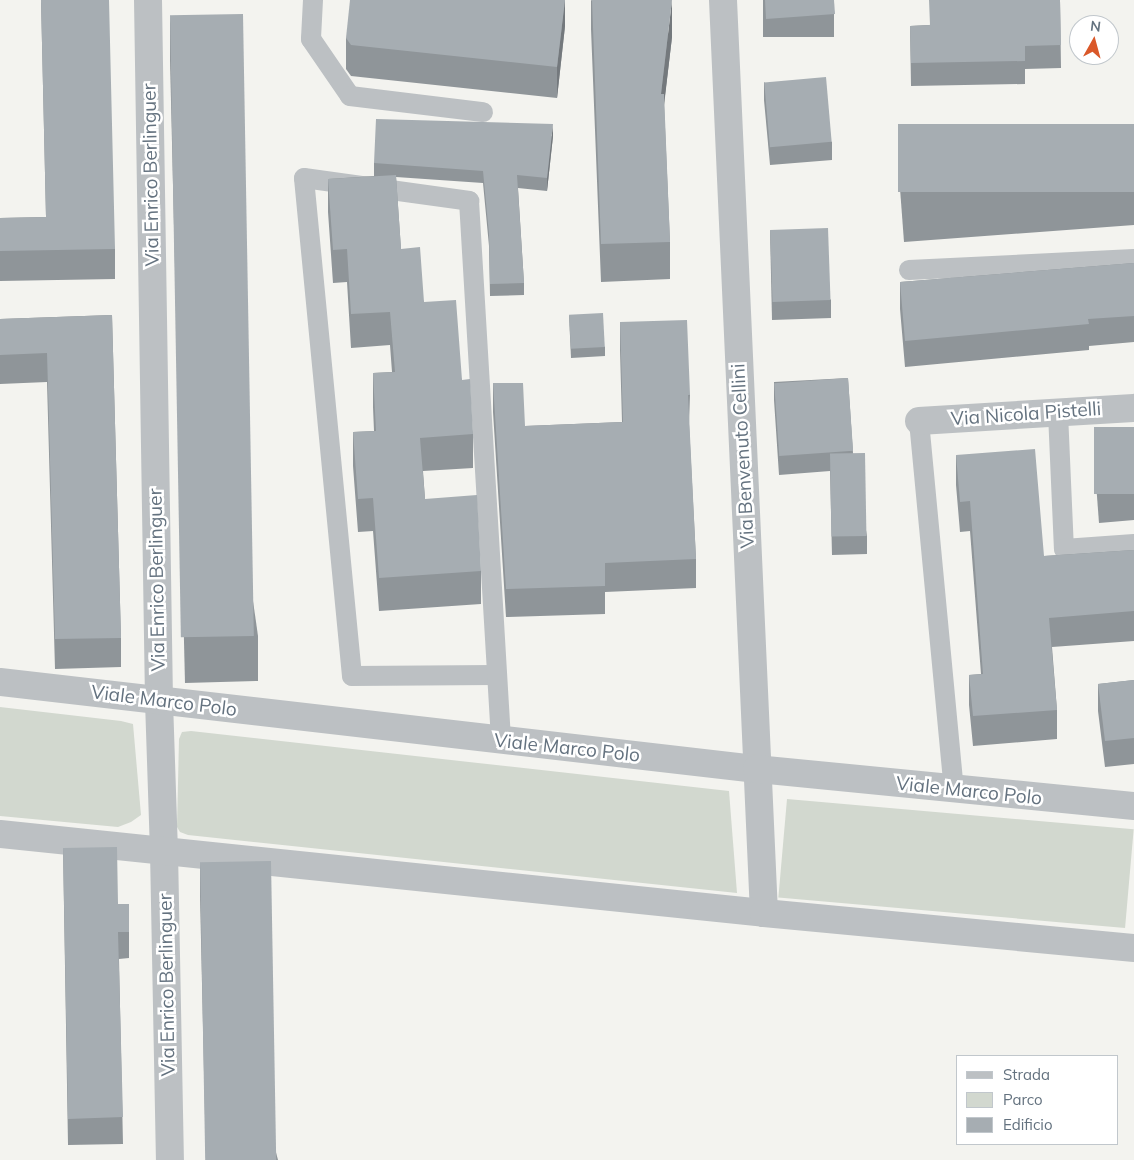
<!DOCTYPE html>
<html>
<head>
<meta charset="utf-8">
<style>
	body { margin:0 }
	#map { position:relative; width:1134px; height:1160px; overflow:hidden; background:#f3f3ef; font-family:Mulish,sans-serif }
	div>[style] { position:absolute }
	.green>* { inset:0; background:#d2d8cf; transform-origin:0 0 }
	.lane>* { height:20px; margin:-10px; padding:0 10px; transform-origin:10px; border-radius:10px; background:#bcc0c3 }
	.street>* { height:28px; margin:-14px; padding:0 14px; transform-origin:14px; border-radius:14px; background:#bcc0c3 }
	.wall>* { inset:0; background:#8f9599; transform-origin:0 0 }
	.shaded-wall>* { inset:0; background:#74797d }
	.building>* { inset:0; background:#a6adb2; transform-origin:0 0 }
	span { translate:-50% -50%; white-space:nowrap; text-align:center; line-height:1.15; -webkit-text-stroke:5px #fff; paint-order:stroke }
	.street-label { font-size:19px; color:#64727f }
	.legend { position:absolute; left:956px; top:1055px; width:162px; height:90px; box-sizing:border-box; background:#fff; border:1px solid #c1c7cc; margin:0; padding:6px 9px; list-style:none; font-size:15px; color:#64727f }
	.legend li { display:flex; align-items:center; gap:10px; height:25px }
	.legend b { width:25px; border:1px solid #c1c7cc }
	.north { position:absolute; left:1069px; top:15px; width:50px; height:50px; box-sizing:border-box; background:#fff; border:1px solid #c1c7cc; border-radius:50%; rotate:7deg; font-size:14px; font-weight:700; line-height:20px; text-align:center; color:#64727f }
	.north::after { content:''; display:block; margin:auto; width:18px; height:22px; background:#da5829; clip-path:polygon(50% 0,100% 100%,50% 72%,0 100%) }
</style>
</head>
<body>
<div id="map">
	<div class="green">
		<div style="clip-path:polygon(0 707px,121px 721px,133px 724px,141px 815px,131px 822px,118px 827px,0 816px)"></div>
		<div style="clip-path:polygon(191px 731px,729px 791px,737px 893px,188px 835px,180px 832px,177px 827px,179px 739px,182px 732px)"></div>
		<div style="left:787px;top:799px;width:348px;height:99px;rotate:5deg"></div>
	</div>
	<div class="lane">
		<div style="left:313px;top:0;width:39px;rotate:93deg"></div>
		<div style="left:311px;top:39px;width:69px;rotate:55.6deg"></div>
		<div style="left:350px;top:96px;width:134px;rotate:6.9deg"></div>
		<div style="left:909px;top:270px;width:225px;rotate:-2.8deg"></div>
		<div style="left:1058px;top:413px;width:136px;rotate:87.5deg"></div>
		<div style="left:1064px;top:549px;width:70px;rotate:-4.1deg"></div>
		<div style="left:919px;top:421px;width:370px;rotate:84.6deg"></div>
		<div style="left:495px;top:675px;width:143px;rotate:179.6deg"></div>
		<div style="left:352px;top:676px;width:500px;rotate:-95.51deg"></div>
		<div style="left:304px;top:178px;width:167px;rotate:7.9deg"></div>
		<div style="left:469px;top:201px;width:540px;rotate:86.6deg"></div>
	</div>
	<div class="street">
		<div style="left:148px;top:0;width:701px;rotate:89.1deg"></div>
		<div style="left:159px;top:701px;width:150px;rotate:88.1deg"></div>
		<div style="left:164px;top:851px;width:309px;rotate:88.9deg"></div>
		<div style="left:723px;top:0;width:914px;rotate:87.43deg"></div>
		<div style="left:919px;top:421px;width:215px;rotate:-3.5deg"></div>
		<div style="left:0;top:682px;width:762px;rotate:6.56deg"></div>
		<div style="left:757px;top:769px;width:379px;rotate:5.6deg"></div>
		<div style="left:0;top:834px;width:768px;rotate:5.9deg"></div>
		<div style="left:764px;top:913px;width:372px;rotate:5.4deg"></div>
	</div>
	<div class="wall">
		<div style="clip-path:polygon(41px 0,115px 249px,115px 279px,0 281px,0 218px,46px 217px)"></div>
		<div style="clip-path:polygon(565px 0,565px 26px,557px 98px,351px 76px,346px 69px,346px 38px)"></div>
		<div style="clip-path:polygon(591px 0,672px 37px,664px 104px,670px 242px,670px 279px,601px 282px,591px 29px)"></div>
		<div style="left:763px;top:0;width:71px;height:37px"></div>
		<div style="clip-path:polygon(1060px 0,1061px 68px,1025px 69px,1025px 84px,911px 86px,910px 26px,929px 25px)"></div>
		<div style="clip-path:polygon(170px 16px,258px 636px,258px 681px,185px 683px,170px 60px)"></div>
		<div style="clip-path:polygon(764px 82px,832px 142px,832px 160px,770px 165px,764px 100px)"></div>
		<div style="clip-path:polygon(1134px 124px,1134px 225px,904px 242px,899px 175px,899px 142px)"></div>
		<div style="clip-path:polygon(553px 136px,547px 191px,518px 188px,524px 283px,524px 295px,490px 296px,489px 246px,483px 183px,396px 177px,401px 249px,424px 302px,462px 380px,473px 434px,473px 468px,423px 471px,425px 499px,481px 571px,481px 604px,379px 611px,373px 531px,358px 532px,353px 466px,353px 432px,374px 431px,373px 407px,373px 373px,392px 372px,390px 345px,351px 348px,347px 282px,333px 283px,328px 212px,328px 179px,374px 176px,374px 163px)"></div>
		<div style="clip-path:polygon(770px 230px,831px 300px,831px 318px,772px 320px)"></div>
		<div style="clip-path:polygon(1134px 263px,1134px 342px,1089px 346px,1089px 350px,905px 367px,900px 309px,900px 282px)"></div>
		<div style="clip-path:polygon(112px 315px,121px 638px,121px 667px,55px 669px,47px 382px,0 384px,0 319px)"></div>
		<div style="clip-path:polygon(569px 315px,605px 347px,605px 356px,571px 358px)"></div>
		<div style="clip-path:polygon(620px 322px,690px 395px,689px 424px,696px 559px,696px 588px,605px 592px,605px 614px,506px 617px,493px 412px,493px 383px,525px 426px,622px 422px,620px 350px)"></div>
		<div style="clip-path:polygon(848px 378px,853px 453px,867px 536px,867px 554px,832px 555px,830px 471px,779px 475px,774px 400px,774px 382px)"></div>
		<div style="clip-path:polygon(1134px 427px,1134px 520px,1099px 523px,1094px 456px,1094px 430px)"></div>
		<div style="clip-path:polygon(956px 455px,1044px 556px,1134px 550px,1134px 641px,1052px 647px,1057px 710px,1057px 739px,973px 746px,969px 705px,969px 675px,981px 674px,970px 531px,960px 532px,956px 485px)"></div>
		<div style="clip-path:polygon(1134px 680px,1134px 764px,1105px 767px,1098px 711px,1098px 684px)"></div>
		<div style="clip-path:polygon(63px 848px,118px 904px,129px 932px,129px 958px,119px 959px,123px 1144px,68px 1145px)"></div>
		<div style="clip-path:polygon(200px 863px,278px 1160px,206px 1160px,200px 896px)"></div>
	</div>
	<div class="shaded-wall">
		<div style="clip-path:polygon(565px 0,565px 26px,557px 98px,557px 67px)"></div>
		<div style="clip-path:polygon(672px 0,672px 37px,661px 131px,661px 94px)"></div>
		<div style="clip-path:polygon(553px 124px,553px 136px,547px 191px,547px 178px)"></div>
	</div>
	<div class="building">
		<div style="clip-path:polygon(41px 0,109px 0,115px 249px,0 251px,0 218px,46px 217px)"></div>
		<div style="clip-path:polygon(350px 0,565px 0,557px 67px,351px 45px,346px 38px)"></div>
		<div style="clip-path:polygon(592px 0,672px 0,661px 94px,664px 94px,670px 242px,601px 244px)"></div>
		<div style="clip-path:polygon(765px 0,834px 0,835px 14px,766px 19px)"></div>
		<div style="clip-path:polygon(929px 0,1060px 0,1061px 45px,1025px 46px,1025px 61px,911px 63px,910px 26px,930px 25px)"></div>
		<div style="left:243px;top:14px;width:622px;height:73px;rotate:89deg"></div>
		<div style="left:826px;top:77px;width:65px;height:62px;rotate:85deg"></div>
		<div style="clip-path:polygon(376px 119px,553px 124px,547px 178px,517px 175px,524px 283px,490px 284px,489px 234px,483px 171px,374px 163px)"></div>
		<div style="left:1134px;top:124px;width:68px;height:236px;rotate:90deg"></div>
		<div style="clip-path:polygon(396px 175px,401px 249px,420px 247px,424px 302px,456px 300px,462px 380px,470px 379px,473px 434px,420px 438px,425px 499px,477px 495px,481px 571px,379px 578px,373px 498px,358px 499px,353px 432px,376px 431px,373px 373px,395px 372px,390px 312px,351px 314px,347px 249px,333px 250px,328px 179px)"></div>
		<div style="left:828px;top:228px;width:72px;height:58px;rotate:88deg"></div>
		<div style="clip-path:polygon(1134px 263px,1134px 316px,1088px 319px,1089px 324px,905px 341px,900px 282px)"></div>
		<div style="left:603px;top:313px;width:34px;height:34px;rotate:87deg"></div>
		<div style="clip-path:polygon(112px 315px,121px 638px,55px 639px,47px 353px,0 355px,0 319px)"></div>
		<div style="clip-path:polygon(687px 320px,690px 395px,688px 395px,696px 559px,605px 563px,605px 586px,506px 589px,493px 383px,523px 383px,525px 426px,623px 422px,620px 322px)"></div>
		<div style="left:848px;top:378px;width:73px;height:74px;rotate:86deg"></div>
		<div style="left:1134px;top:427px;width:67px;height:40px;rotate:90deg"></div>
		<div style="clip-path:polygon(1035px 449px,1044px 556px,1134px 550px,1134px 611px,1049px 618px,1057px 710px,973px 716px,969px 675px,983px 674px,970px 501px,960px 502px,956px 455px)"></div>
		<div style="left:865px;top:453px;width:83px;height:35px;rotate:89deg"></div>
		<div style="clip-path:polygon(1134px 680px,1134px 738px,1105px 741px,1098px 684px)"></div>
		<div style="clip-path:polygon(117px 847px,118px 904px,129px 904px,129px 932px,118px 932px,123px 1117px,68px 1119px,63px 848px)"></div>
		<div style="left:271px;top:861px;width:299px;height:71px;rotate:89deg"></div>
	</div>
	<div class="street-label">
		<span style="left:151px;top:175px;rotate:-91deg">Via Enrico Berlinguer</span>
		<span style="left:1026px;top:414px;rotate:-4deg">Via Nicola Pistelli</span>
		<span style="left:743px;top:456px;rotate:-93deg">Via Benvenuto Cellini</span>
		<span style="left:157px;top:580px;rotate:-91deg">Via Enrico Berlinguer</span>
		<span style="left:164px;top:701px;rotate:7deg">Viale Marco Polo</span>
		<span style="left:567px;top:748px;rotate:6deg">Viale Marco Polo</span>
		<span style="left:969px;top:791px;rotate:6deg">Viale Marco Polo</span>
		<span style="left:167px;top:985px;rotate:-91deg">Via Enrico Berlinguer</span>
	</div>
	<ul class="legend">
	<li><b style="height:6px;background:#bcc0c3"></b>Strada</li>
	<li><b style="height:14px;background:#d2d8cf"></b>Parco</li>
	<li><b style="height:14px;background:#a6adb2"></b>Edificio</li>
	</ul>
	<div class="north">N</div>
</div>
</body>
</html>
